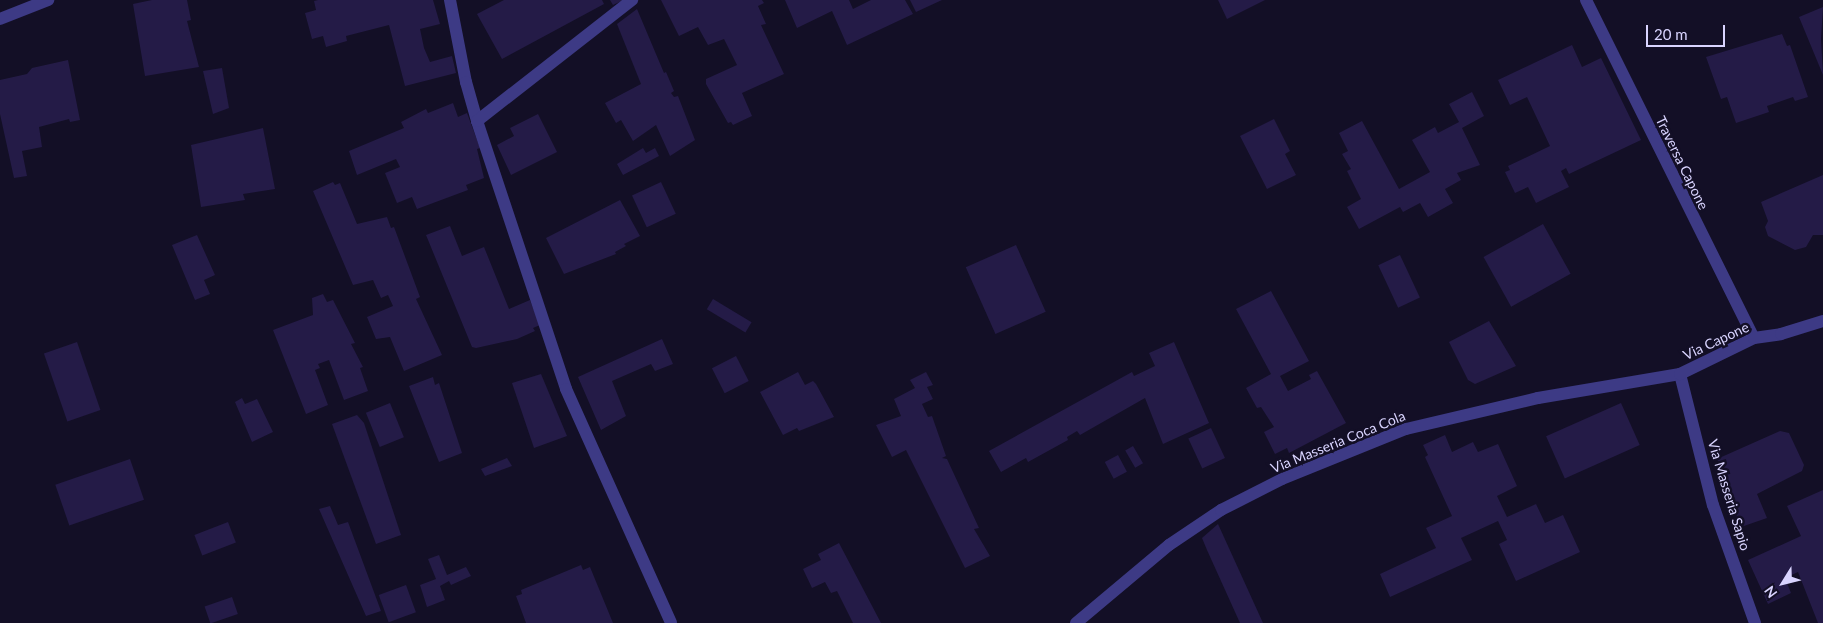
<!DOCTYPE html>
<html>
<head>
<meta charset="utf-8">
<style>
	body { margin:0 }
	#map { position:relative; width:1823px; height:623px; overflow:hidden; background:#130f26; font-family:Lato,sans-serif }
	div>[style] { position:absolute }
	.building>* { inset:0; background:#241b47; transform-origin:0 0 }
	.minor>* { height:12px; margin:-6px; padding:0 6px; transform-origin:6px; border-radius:6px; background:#3d3a85 }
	span { translate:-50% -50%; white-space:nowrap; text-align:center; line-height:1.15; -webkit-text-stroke:5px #130f26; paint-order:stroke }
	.street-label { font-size:14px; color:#d9d4ff }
	.north { position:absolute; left:1758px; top:558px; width:50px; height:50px; -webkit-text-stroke:4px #130f26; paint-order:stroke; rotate:234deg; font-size:14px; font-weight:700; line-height:20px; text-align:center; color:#d9d4ff }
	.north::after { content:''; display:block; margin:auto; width:18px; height:22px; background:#d9d4ff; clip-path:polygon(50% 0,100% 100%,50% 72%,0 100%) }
	.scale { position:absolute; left:1646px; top:25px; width:79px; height:22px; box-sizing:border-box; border:2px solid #d9d4ff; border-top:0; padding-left:6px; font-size:15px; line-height:18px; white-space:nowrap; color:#d9d4ff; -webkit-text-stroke:4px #130f26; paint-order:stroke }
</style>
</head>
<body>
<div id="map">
	<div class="building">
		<div style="clip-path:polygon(152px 0,187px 0,191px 20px,187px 21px,199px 67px,145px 76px,133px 4px)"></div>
		<div style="clip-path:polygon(318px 0,433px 0,440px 24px,420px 29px,424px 48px,430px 62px,452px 56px,456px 73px,405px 86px,389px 25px,346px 36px,347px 41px,326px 47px,323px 36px,312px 39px,305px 13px,316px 10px,314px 1px)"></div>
		<div style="clip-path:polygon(504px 0,602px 0,604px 4px,502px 59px,477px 14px)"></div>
		<div style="clip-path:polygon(610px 0,624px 0,613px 5px)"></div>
		<div style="clip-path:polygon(661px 0,762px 0,764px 3px,758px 6px,766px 24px,761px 25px,784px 74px,742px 93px,752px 116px,733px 125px,731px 122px,728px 123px,706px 84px,706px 79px,737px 65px,724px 39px,708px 45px,698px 27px,679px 36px)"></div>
		<div style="clip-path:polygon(785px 0,849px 0,853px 9px,871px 0,905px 0,913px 14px,847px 45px,832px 11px,797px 28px)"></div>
		<div style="clip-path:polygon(910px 0,942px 0,916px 12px)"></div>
		<div style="clip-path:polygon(1218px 0,1265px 0,1227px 19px)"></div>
		<div style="clip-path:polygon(1823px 7px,1821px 39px,1823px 75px,1799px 17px)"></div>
		<div style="clip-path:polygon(637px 9px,664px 73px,666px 72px,674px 91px,671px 93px,674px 97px,678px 96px,695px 140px,670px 156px,656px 125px,633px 141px,621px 120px,616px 123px,605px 103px,641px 84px,617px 24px)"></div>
		<div style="clip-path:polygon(1782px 34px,1787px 46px,1790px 45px,1808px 97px,1795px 101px,1793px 97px,1767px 106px,1769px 112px,1736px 123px,1727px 97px,1721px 99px,1706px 57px)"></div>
		<div style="clip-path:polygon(1572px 45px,1582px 67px,1601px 58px,1641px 140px,1569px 174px,1566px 168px,1561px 171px,1569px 187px,1536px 203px,1528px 187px,1515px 193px,1505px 172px,1510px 170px,1508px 166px,1550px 146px,1527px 97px,1510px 105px,1498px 80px)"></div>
		<div style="clip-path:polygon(68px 60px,80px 120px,70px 122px,69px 119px,39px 127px,42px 147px,22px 151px,27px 176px,14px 178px,0 114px,0 80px,27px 74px,32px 68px)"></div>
		<div style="clip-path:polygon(222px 68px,229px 108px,213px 114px,203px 71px)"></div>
		<div style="clip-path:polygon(1472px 92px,1484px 116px,1462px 128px,1480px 165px,1457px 173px,1461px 180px,1445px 189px,1453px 203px,1428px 217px,1420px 203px,1403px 212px,1400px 207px,1359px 229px,1347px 207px,1361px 199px,1347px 171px,1351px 169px,1342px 154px,1348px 151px,1339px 133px,1362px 121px,1399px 189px,1430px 172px,1412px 140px,1435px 127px,1438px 133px,1459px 122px,1449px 104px)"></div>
		<div style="clip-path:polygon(453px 103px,458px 117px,467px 113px,480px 148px,477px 149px,484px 178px,466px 185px,468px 190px,417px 209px,412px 197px,397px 203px,385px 173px,400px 167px,396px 159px,357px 175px,349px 151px,404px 128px,401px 122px,426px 109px,428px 113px)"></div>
		<div style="clip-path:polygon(538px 114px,557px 152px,511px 175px,497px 145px,514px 136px,510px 128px)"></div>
		<div style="clip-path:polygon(1274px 119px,1290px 151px,1285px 154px,1296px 175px,1267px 189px,1240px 136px)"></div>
		<div style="clip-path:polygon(263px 128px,275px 189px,243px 194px,245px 200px,201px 207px,191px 145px)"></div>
		<div style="clip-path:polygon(643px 148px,646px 153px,655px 148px,659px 156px,623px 175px,617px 164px)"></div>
		<div style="clip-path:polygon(1823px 175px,1823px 235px,1813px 235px,1806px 247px,1795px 250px,1768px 236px,1765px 227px,1768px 221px,1761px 202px)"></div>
		<div style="clip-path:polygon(333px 182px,335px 185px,340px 183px,357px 224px,387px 217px,391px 228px,394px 227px,420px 297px,416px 299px,442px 355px,404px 371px,390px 337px,376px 339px,367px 317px,393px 306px,388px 295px,381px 298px,373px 280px,353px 285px,313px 191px)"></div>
		<div style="left:661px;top:182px;width:35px;height:32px;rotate:65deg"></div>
		<div style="clip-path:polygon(620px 200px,640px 236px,624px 244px,626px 246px,615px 252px,616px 254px,564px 274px,546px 238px)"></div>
		<div style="left:1543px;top:224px;width:57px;height:68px;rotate:61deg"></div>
		<div style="clip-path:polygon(450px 226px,462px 256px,484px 247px,509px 309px,530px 300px,540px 325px,533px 328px,535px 331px,517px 339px,476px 348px,472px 347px,426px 235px)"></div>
		<div style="clip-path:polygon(197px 235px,215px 275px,204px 280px,210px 294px,195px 300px,172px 245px)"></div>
		<div style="left:1016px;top:245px;width:73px;height:55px;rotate:66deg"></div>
		<div style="left:1400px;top:255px;width:47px;height:24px;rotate:65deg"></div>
		<div style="clip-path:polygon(1271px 291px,1309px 361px,1280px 376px,1288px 391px,1311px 379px,1309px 375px,1317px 371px,1346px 423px,1289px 453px,1287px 448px,1275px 454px,1264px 432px,1274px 427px,1261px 407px,1257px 408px,1246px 388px,1271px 374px,1236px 309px)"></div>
		<div style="clip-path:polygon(323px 294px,327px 302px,333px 300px,355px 343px,351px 344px,363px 367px,360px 368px,368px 391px,344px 400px,329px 360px,318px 364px,320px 368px,315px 370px,328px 405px,306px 414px,273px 330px,313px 315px,312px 298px)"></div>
		<div style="left:713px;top:299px;width:45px;height:12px;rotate:31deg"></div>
		<div style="clip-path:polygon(1489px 321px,1516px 366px,1475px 384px,1468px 380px,1449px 342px)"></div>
		<div style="clip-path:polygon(662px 339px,673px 364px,655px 371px,651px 364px,612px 381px,626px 416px,601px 430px,578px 377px)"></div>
		<div style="left:77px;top:342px;width:72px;height:35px;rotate:71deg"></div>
		<div style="clip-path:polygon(1174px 342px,1209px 423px,1163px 444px,1145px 398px,1080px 435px,1077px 431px,1067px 437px,1068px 440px,1028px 462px,1026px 458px,1001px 472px,989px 451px,1132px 372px,1134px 376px,1155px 366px,1149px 353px)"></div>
		<div style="left:736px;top:356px;width:28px;height:27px;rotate:63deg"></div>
		<div style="clip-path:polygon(798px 372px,805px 385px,813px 381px,816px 384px,834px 417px,799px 431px,797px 428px,783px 435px,760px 392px)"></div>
		<div style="clip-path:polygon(926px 372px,933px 385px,927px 387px,933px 399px,922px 404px,928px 417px,932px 416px,946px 456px,942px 458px,947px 459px,979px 528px,974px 529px,990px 556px,965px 568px,906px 450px,892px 457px,876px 425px,901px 416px,894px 399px,915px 388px,910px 380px)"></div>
		<div style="clip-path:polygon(541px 374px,567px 436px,534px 448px,512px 383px)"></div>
		<div style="clip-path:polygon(433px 377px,435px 385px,439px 383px,462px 453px,439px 462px,409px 386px)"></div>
		<div style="clip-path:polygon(242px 398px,245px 404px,257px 399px,273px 432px,252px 442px,235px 402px)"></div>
		<div style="left:390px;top:403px;width:37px;height:26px;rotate:68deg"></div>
		<div style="left:1621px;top:403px;width:46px;height:82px;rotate:66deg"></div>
		<div style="clip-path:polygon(357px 415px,364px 423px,401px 535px,376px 544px,332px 424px)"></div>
		<div style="left:1211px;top:428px;width:33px;height:25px;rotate:65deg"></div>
		<div style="clip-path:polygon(1780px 431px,1789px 433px,1804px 465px,1802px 471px,1757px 494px,1767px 518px,1741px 527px,1725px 487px,1729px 485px,1717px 459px)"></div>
		<div style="clip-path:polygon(1445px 435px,1452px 452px,1473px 442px,1478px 452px,1498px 444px,1517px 486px,1497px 496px,1507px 517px,1536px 504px,1545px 523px,1563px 515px,1580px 552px,1516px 581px,1499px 544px,1507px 540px,1498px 521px,1461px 538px,1472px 560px,1390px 597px,1380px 574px,1436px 548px,1426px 528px,1452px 516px,1425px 457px,1428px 455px,1423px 445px)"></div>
		<div style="left:1133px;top:446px;width:20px;height:9px;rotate:60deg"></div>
		<div style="left:1118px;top:455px;width:19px;height:15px;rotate:62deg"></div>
		<div style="clip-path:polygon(507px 458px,512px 466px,485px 476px,481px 469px)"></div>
		<div style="left:130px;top:459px;width:43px;height:79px;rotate:71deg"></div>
		<div style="clip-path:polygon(1823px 490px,1823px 623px,1818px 623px,1798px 572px,1785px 578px,1791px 593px,1768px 604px,1748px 560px,1801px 536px,1787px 506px)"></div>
		<div style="clip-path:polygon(330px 506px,338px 525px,348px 522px,381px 611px,366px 616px,319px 509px)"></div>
		<div style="left:228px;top:522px;width:22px;height:36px;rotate:69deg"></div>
		<div style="clip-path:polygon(1218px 524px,1263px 623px,1240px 623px,1207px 550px,1202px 538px)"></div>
		<div style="clip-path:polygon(839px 543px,881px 623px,853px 623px,837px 591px,831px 593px,825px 582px,812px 588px,803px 569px,821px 560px,818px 554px)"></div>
		<div style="clip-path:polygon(439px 555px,447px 575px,466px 567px,471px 576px,451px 585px,449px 581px,440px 586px,445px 600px,427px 607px,420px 585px,436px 579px,428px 559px)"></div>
		<div style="clip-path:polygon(581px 565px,583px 570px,590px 567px,613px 623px,526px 623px,516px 596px,522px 594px,521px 590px)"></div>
		<div style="left:406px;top:585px;width:29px;height:29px;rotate:70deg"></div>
		<div style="left:232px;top:597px;width:18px;height:29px;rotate:71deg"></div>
	</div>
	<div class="minor">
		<div style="left:450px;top:0;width:84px;rotate:79deg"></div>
		<div style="left:466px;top:82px;width:41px;rotate:74.2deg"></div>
		<div style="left:477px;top:121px;width:282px;rotate:71.6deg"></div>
		<div style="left:566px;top:389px;width:256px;rotate:65.8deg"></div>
		<div style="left:1586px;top:0;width:377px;rotate:63.6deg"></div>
		<div style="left:0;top:19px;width:52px;rotate:-21.6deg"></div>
		<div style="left:477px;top:121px;width:197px;rotate:-38deg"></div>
		<div style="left:1680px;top:374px;width:135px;rotate:75.9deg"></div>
		<div style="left:1713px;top:505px;width:125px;rotate:70.4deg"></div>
		<div style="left:1076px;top:623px;width:121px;rotate:-40deg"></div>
		<div style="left:1169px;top:545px;width:63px;rotate:-33.9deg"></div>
		<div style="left:1221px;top:510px;width:68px;rotate:-26.9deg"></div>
		<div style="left:1282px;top:479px;width:134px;rotate:-22deg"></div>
		<div style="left:1406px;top:429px;width:136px;rotate:-13.2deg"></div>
		<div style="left:1538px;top:398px;width:144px;rotate:-9.6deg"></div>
		<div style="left:1680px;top:374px;width:82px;rotate:-25.9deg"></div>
		<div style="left:1754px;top:338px;width:27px;rotate:-8deg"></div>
		<div style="left:1781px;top:334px;width:44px;rotate:-17.2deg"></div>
	</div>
	<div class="street-label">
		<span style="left:1682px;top:163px;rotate:64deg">Traversa Capone</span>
		<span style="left:1716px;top:341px;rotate:-25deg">Via Capone</span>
		<span style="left:1338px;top:442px;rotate:-22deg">Via Masseria Coca Cola</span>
		<span style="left:1729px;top:495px;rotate:73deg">Via Masseria Sapio</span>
	</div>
	<div class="north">N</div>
	<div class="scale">20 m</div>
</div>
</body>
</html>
